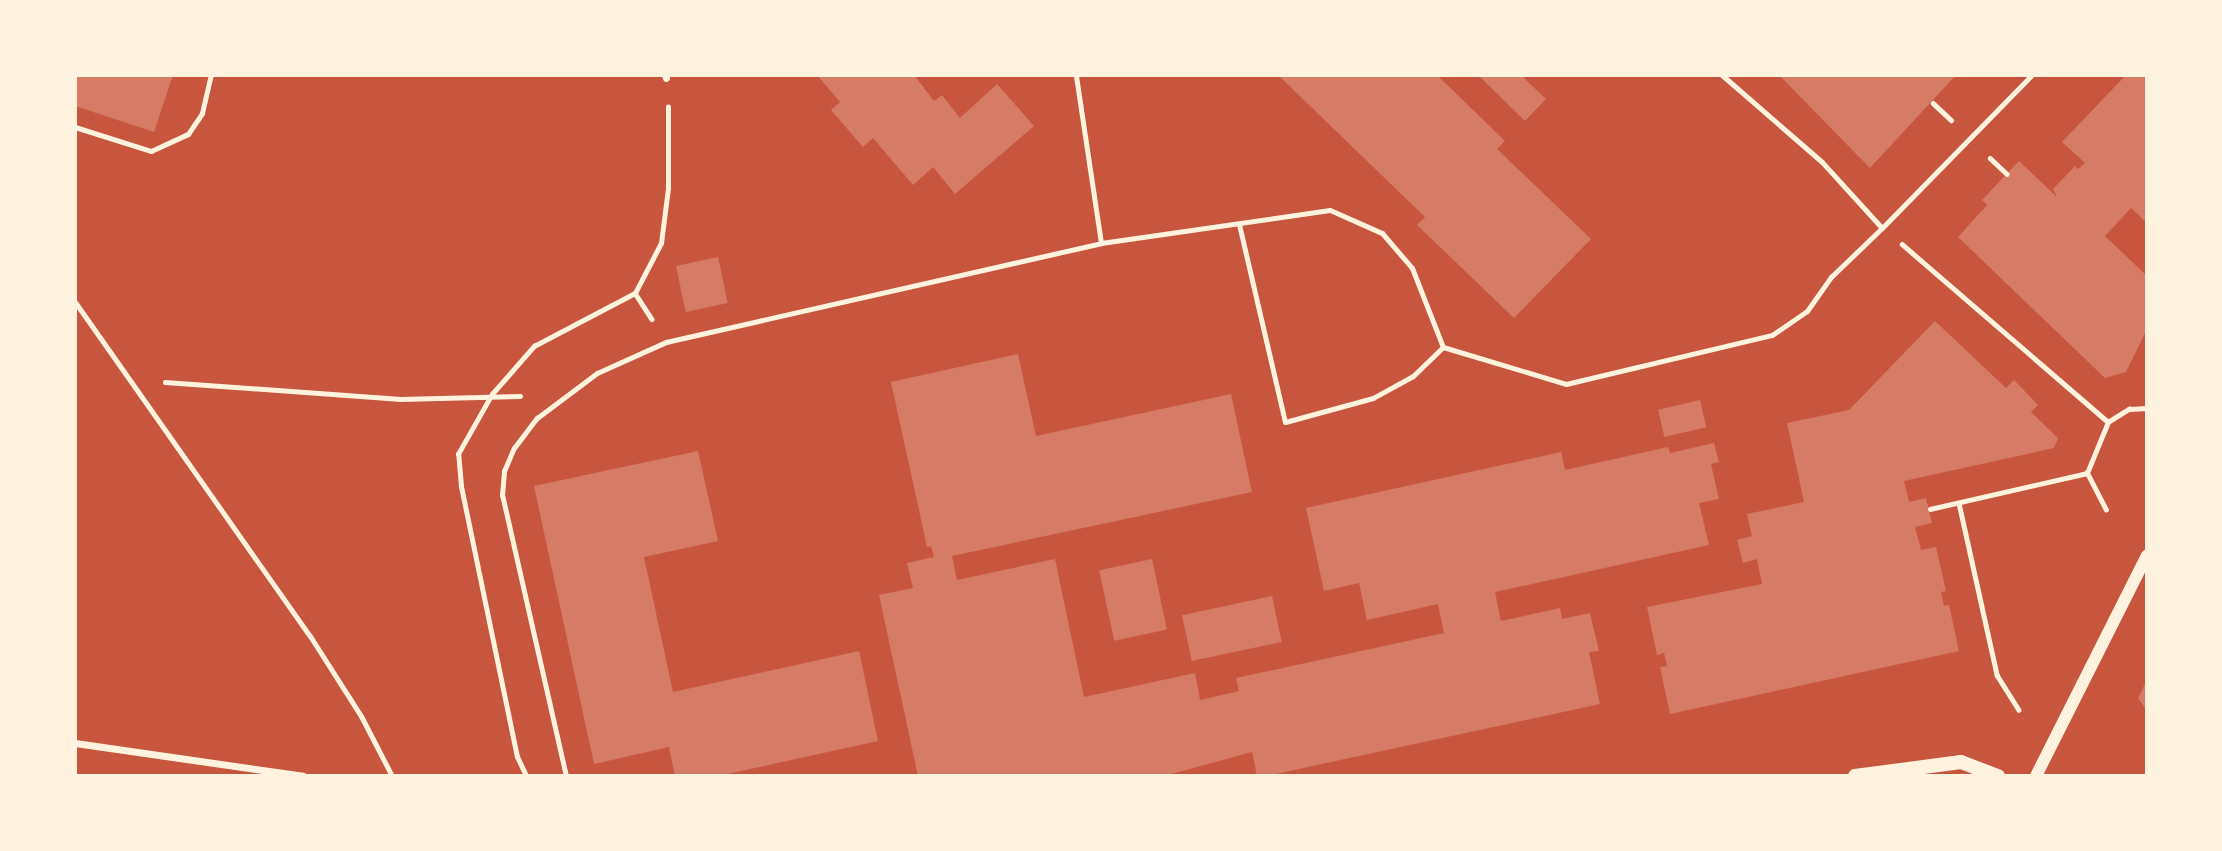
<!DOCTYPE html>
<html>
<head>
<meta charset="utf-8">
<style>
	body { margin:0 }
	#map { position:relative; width:2222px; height:851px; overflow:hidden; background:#c8553d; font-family:"Open Sans",sans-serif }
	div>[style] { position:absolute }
	.building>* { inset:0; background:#d67c66; transform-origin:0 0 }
	.path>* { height:4.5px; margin:-2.25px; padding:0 2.25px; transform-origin:2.25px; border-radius:2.25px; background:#fff3e0 }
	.service>* { height:5px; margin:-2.5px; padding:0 2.5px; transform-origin:2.5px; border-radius:2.5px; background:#fff3e0 }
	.minor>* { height:7px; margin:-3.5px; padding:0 3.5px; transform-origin:3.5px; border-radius:3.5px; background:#fff3e0 }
	.tertiary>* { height:12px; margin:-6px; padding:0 6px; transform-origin:6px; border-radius:6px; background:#fff3e0 }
	.secondary>* { height:14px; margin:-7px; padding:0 7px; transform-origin:7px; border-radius:7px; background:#fff3e0 }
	span { translate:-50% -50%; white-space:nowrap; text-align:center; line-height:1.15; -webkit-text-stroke:6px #fff3e0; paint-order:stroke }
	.frame { position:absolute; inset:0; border:77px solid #fff3e0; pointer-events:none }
</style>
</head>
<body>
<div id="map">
	<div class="building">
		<div style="clip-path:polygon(75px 75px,173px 75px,154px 132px,75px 106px)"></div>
		<div style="clip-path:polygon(817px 75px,914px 75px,934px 101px,942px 95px,960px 118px,997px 84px,1034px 126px,955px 194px,933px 167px,913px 185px,873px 138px,863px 147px,831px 110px,840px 102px)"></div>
		<div style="clip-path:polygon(1278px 75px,1437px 75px,1505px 141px,1497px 149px,1591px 239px,1514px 318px,1417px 225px,1425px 217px)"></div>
		<div style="clip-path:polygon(1478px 75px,1521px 75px,1546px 99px,1525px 121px)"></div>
		<div style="clip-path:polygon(1779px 75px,1956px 75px,1870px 168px)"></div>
		<div style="clip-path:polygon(2126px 75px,2147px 75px,2147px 223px,2131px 208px,2105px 236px,2147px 276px,2147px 329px,2126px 372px,2105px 378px,1958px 237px,1987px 205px,1982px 200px,2019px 161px,2057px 197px,2053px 189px,2075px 166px,2078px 169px,2085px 163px,2062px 142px)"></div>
		<div style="left:718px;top:257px;width:47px;height:43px;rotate:78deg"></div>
		<div style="clip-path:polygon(1935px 321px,2006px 388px,2014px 380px,2038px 405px,2031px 412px,2058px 438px,2054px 448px,1904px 481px,1909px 502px,1926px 498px,1932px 523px,1915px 527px,1921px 550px,1936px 547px,1946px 591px,1941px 592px,1944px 606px,1949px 605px,1959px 651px,1670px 714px,1660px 667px,1667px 666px,1664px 653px,1657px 655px,1647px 607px,1762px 584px,1757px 559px,1743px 563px,1737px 540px,1752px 536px,1747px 514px,1804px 502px,1787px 423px,1849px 410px)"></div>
		<div style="clip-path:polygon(1018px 354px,1036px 436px,1231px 394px,1252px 492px,952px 556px,957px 580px,1055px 559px,1084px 697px,1195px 673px,1200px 700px,1239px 691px,1236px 678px,1444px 633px,1438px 604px,1367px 620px,1359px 583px,1324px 591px,1306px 508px,1561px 452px,1565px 470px,1668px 447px,1670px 453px,1714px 443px,1719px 462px,1711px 464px,1719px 499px,1699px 503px,1709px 545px,1495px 592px,1501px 621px,1560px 608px,1562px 619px,1590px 613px,1599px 651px,1589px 652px,1600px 704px,1266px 776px,1257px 776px,1252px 752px,1164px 776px,918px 776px,879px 595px,913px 588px,907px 563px,934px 557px,931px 546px,927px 547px,891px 382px)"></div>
		<div style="left:1700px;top:400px;width:28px;height:43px;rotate:77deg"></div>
		<div style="clip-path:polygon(698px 451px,718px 541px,644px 557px,673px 692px,859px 651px,878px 741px,718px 776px,675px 776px,669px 747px,594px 764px,534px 486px)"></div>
		<div style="left:1152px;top:559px;width:72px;height:54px;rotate:78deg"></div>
		<div style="left:1272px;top:596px;width:47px;height:92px;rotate:78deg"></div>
		<div style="clip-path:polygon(2147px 680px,2147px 711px,2138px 698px)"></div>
	</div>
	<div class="path">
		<div style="left:1933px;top:103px;width:25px;rotate:43deg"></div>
		<div style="left:1990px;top:158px;width:23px;rotate:43deg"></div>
		<div style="left:1902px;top:244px;width:272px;rotate:40.8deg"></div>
		<div style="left:2108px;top:422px;width:25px;rotate:-32deg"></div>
		<div style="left:2129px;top:409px;width:18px;rotate:-3deg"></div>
		<div style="left:635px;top:293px;width:56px;rotate:-62.5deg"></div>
		<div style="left:661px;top:243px;width:55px;rotate:-82.7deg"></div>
		<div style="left:668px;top:188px;width:81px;rotate:-90deg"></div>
		<div style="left:165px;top:382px;width:236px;rotate:4.1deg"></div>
		<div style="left:400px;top:399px;width:120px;rotate:-1.4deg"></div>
		<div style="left:1959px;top:503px;width:176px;rotate:77.5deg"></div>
		<div style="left:1997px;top:675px;width:41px;rotate:57.8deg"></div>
		<div style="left:1930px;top:509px;width:161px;rotate:-12.9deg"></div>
		<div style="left:2106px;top:510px;width:42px;rotate:-117.2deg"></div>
		<div style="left:2087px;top:473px;width:55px;rotate:-67.6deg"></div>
		<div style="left:526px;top:776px;width:21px;rotate:-115deg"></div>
		<div style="left:517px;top:757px;width:277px;rotate:-101.7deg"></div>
		<div style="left:461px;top:486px;width:32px;rotate:-95deg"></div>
		<div style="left:458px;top:454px;width:69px;rotate:-60.5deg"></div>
		<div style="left:492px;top:394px;width:64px;rotate:-48.8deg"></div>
		<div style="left:534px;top:346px;width:114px;rotate:-27.7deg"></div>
		<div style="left:635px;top:293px;width:31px;rotate:57deg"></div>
	</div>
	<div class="service">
		<div style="left:75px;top:127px;width:80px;rotate:17.5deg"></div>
		<div style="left:151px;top:151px;width:41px;rotate:-24.7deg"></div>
		<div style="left:188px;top:134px;width:25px;rotate:-56deg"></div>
		<div style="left:202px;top:113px;width:39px;rotate:-77deg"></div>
		<div style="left:1882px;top:228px;width:214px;rotate:-45.6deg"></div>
		<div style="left:1101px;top:243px;width:231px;rotate:-8.2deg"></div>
		<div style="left:1330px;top:210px;width:57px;rotate:23.9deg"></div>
		<div style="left:1382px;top:233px;width:46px;rotate:49.4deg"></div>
		<div style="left:1412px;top:268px;width:85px;rotate:68.6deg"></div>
		<div style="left:1443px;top:347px;width:42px;rotate:136deg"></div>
		<div style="left:1413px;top:376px;width:46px;rotate:151.2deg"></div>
		<div style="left:1373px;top:398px;width:91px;rotate:164.7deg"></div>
		<div style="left:1285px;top:422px;width:203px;rotate:-103.1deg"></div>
		<div style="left:75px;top:302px;width:408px;rotate:54.9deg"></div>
		<div style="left:310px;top:636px;width:95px;rotate:57.5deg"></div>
		<div style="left:361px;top:716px;width:68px;rotate:62.7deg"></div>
		<div style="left:1443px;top:347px;width:128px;rotate:16.7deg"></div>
		<div style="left:1566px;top:384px;width:212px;rotate:-13.4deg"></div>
		<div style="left:1772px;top:335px;width:42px;rotate:-34.4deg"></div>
		<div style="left:1807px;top:311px;width:42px;rotate:-54.8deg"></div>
		<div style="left:1831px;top:277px;width:71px;rotate:-43.9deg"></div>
		<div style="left:1882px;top:228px;width:89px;rotate:-132.3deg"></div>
		<div style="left:1822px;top:162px;width:133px;rotate:-139deg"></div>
		<div style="left:566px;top:776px;width:288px;rotate:-102.8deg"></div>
		<div style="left:502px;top:495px;width:24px;rotate:-85deg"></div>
		<div style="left:504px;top:471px;width:25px;rotate:-67deg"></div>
		<div style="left:514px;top:448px;width:38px;rotate:-53deg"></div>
		<div style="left:537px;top:418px;width:75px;rotate:-36.9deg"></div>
		<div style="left:597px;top:373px;width:76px;rotate:-24.2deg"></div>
		<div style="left:666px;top:342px;width:446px;rotate:-12.8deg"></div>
		<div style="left:1101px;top:243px;width:170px;rotate:-98.5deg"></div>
	</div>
	<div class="minor">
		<div style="left:665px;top:75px;width:3px;rotate:72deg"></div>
		<div style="left:75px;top:743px;width:230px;rotate:8.2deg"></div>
	</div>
	<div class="tertiary">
		<div style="left:2036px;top:776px;width:247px;rotate:-63.3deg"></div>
	</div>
	<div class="secondary">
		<div style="left:1855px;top:776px;width:107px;rotate:-7.5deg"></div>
		<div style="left:1961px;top:762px;width:40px;rotate:21deg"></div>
	</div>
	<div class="frame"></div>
</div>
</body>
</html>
